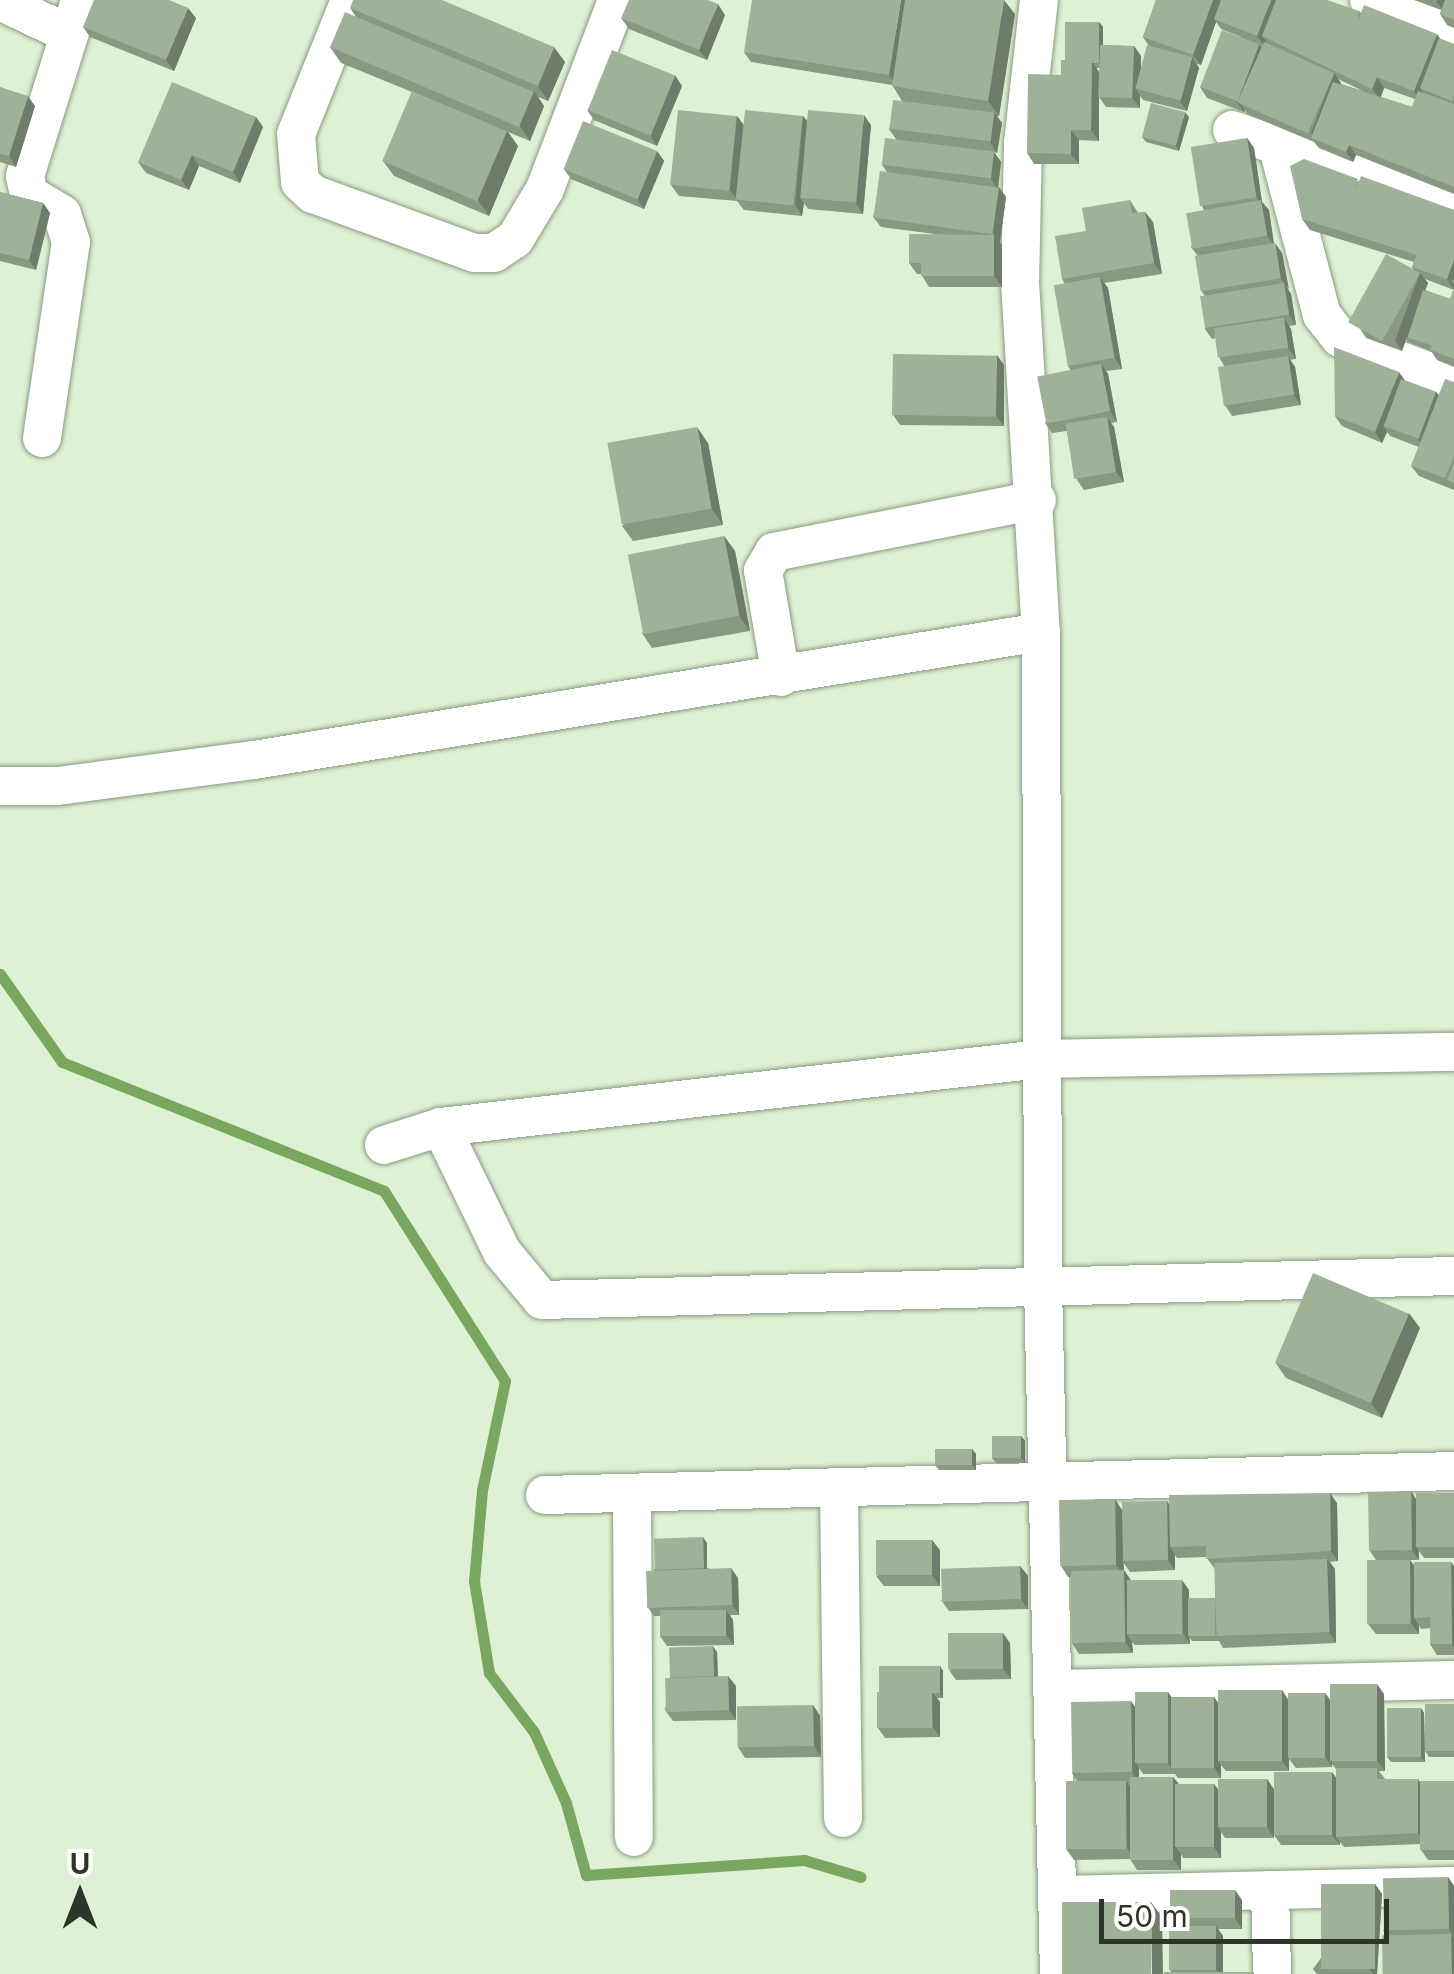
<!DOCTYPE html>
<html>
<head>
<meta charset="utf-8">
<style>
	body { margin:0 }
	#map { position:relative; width:1454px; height:1974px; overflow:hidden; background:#def1d5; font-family:Inter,sans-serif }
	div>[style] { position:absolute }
	.stream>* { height:11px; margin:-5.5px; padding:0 5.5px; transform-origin:5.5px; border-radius:5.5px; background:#7aa760 }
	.roads { filter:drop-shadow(0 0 2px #889a7f) drop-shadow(0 0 2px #889a7f) }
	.minor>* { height:38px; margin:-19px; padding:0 19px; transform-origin:19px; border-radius:19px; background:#fff }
	.wall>* { inset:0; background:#899881 }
	.shaded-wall>* { inset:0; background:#6f7c69 }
	.building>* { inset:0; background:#9fb196; transform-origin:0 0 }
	span { translate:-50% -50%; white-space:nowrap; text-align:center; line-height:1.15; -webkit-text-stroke:9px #fff; paint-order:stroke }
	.north { position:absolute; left:30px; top:1844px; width:100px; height:100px; -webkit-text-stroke:8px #fff; paint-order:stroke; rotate:0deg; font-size:28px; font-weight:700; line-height:40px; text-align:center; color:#2d3429 }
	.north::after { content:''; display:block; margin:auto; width:35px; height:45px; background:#2d3429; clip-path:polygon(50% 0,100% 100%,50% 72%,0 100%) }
	.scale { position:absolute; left:1099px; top:1899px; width:290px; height:45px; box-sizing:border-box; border:5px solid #2d3429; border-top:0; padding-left:12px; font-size:30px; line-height:35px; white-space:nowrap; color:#2d3429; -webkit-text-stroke:8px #fff; paint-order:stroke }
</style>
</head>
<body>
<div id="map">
	<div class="stream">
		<div style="left:0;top:974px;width:108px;rotate:54.8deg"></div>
		<div style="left:62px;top:1062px;width:347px;rotate:21.8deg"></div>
		<div style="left:384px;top:1191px;width:225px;rotate:57.5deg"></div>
		<div style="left:505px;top:1381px;width:111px;rotate:101.9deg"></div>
		<div style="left:482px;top:1490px;width:91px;rotate:95deg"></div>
		<div style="left:474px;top:1581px;width:93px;rotate:80.7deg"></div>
		<div style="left:489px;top:1673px;width:74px;rotate:52.7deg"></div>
		<div style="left:534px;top:1732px;width:78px;rotate:65.7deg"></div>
		<div style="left:566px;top:1803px;width:75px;rotate:74.5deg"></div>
		<div style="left:586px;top:1875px;width:219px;rotate:-3.9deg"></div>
		<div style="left:804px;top:1860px;width:59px;rotate:16.6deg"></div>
	</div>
	<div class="roads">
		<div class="minor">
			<div style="left:350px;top:0;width:144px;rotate:111.9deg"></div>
			<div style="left:296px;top:134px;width:48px;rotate:85.2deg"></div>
			<div style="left:300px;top:182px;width:18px;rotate:43deg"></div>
			<div style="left:313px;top:194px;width:171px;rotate:20.1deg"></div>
			<div style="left:474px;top:253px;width:20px"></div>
			<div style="left:494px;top:253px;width:25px;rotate:-34deg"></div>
			<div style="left:515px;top:239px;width:58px;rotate:-59deg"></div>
			<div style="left:545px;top:189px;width:202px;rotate:-69.1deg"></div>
			<div style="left:1039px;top:0;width:144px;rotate:96.4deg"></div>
			<div style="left:1023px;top:143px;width:139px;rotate:91.2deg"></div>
			<div style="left:1020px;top:282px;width:351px;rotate:86.6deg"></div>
			<div style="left:1041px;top:632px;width:654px;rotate:89.82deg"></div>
			<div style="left:1043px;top:1286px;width:688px;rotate:88.67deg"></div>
			<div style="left:1369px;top:0;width:90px;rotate:20deg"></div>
			<div style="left:0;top:1px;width:74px;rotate:25.5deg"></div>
			<div style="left:1232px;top:130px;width:235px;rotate:18.9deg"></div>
			<div style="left:1277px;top:144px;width:177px;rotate:75.3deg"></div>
			<div style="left:1322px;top:315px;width:29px;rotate:52deg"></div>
			<div style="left:1340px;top:338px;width:122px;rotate:20.7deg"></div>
			<div style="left:42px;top:438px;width:198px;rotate:-81.6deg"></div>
			<div style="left:71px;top:242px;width:29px;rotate:-108deg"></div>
			<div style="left:62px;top:214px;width:39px;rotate:-149deg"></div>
			<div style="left:29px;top:194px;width:18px;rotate:-103deg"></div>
			<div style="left:25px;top:176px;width:184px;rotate:-72.6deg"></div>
			<div style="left:781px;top:677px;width:108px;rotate:-99.6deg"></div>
			<div style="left:763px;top:571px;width:22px;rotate:-60deg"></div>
			<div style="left:774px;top:552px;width:268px;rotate:-11.2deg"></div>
			<div style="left:0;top:786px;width:58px"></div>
			<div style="left:58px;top:786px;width:198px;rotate:-7.6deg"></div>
			<div style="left:254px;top:760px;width:797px;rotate:-9.24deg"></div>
			<div style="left:441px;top:1127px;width:139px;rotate:64deg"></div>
			<div style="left:502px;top:1252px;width:62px;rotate:50.2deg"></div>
			<div style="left:542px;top:1300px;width:912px;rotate:-1.51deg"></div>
			<div style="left:384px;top:1145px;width:60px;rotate:-17.5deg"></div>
			<div style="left:441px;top:1127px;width:604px;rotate:-6.47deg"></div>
			<div style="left:1041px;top:1059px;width:413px;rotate:-1deg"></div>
			<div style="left:839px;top:1490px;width:328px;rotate:89.3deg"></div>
			<div style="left:545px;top:1495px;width:909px;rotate:-1.51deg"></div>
			<div style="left:632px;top:1496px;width:341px;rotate:89.7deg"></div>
			<div style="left:1054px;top:1689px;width:400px;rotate:-1.3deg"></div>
			<div style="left:1270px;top:1890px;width:84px;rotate:88.6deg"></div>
			<div style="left:1058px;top:1895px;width:396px;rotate:-1.3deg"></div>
		</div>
	</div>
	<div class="wall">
		<div style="clip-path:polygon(evenodd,1156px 0,1359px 11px,1361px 13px,1454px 44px,1454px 194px,1356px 155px,1353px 162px,1319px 148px,1314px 142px,1247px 114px,1245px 110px,1244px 112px,1207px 98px,1200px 87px,1241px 37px,1221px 29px,1216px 22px,1201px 65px,1197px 64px,1199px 68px,1187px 111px,1143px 100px,1140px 96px,1140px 108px,1106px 107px,1099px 97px,1099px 141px,1079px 140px,1079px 164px,1034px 164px,1027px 153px,1061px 75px,1065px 61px,1099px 22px,1103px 27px,1103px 45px,1134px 46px,1141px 56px,1141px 70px,1149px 46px,1143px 37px,1156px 0,1097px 68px,1100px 68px,1099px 95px,1097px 68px,1156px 0,1338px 79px,1363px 91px,1341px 84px,1338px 79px,1156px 0,1384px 88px,1415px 99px,1412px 107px,1381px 97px,1384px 88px)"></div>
		<div style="clip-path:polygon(1414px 0,1454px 0,1454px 28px,1447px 25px,1440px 14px,1441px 10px)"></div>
		<div style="clip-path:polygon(350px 8px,565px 62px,548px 101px,538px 97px,544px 106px,530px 141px,508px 132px,518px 146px,489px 216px,394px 176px,383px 161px,412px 92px,341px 63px,330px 47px,356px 17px)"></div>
		<div style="clip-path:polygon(1015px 14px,999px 116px,997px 116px,1002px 123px,997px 153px,994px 152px,1001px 162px,998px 186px,1006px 197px,1000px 242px,1002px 245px,1002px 287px,929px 287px,921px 274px,917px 274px,909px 263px,935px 234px,881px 227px,873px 217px,887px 172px,882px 165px,896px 139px,889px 129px,902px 101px,892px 85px,751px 62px,744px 52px)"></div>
		<div style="clip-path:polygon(725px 15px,707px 60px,629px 29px,621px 18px)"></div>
		<div style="clip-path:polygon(196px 18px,174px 71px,90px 37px,83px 27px)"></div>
		<div style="clip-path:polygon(682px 86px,657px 146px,594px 120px,587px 110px)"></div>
		<div style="clip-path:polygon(0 87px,35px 106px,16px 167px,0 162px)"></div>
		<div style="clip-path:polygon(737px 116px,744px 125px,803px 116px,807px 121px,871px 125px,863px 214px,808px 209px,804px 203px,802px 216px,744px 210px,737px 201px,679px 196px,671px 185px)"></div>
		<div style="clip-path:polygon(256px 117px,263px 127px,240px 183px,199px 166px,189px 190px,146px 173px,138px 162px)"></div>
		<div style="clip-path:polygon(1189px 117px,1179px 151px,1146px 142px,1142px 137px)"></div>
		<div style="clip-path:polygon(1247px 138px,1254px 148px,1262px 202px,1269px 210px,1274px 243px,1282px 253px,1288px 289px,1291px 294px,1296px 325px,1289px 326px,1291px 329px,1296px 359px,1290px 360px,1295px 367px,1301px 405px,1232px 416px,1225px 405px,1225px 367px,1220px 359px,1216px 338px,1212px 339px,1205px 329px,1205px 296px,1202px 292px,1197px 255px,1191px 247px,1204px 210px,1202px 206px)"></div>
		<div style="clip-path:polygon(657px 151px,664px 161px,644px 209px,571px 179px,564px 169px)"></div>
		<div style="clip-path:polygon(evenodd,1359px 181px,1454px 210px,1454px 367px,1437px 360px,1431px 351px,1408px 342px,1406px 339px,1402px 351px,1366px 338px,1359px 327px,1414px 270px,1412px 267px,1414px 262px,1310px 230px,1302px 219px,1359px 181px,1425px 279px,1454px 290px,1450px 299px,1425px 290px,1428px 283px,1425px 279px)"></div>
		<div style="clip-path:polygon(0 192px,43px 203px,50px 213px,36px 270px,0 261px)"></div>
		<div style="clip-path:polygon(1130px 200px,1138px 213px,1145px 212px,1153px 222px,1162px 274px,1104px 283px,1108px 288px,1122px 369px,1106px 371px,1108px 374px,1117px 422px,1111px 423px,1114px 427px,1124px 482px,1084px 490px,1077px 480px,1067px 431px,1052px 433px,1045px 423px,1070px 369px,1068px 366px,1065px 284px,1062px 279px,1086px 231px)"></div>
		<div style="clip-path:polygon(1004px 365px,1004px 426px,900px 425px,893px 415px)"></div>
		<div style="clip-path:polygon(1404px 380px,1436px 392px,1439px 395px,1454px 382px,1454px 490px,1419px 476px,1411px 466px,1419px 447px,1390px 436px,1387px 432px,1382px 443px,1342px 426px,1335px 416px)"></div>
		<div style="clip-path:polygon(708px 443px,723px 525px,633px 541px,622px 526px)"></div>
		<div style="clip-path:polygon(724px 536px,735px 551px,750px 631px,652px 648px,642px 633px)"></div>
		<div style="clip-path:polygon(1420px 1328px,1382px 1418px,1286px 1378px,1275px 1362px)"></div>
		<div style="clip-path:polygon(1021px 1436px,1025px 1441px,1025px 1463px,996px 1463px,992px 1458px)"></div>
		<div style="clip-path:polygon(972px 1449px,976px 1454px,976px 1470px,939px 1470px,935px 1465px)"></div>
		<div style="clip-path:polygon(1454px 1493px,1454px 1558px,1424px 1558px,1419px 1551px,1419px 1560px,1410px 1560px,1414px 1565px,1454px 1566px,1454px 1655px,1437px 1655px,1430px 1644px,1430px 1628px,1421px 1629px,1419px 1625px,1419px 1634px,1376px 1634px,1368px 1624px,1376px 1560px,1370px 1551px,1416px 1499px)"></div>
		<div style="clip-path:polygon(evenodd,1337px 1503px,1338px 1561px,1330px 1562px,1335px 1569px,1336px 1643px,1223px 1648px,1219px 1641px,1192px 1641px,1190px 1638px,1190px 1644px,1135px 1645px,1132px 1642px,1133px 1653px,1079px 1654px,1072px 1643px,1071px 1577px,1068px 1577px,1061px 1566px,1122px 1509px,1169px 1504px,1337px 1503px,1175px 1555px,1177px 1558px,1206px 1557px,1215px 1569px,1215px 1598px,1189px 1598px,1189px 1590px,1131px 1580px,1124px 1570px,1123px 1562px,1130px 1572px,1175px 1570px,1175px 1555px)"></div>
		<div style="clip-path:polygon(707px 1543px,707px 1568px,738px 1578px,739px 1615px,730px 1615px,733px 1620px,734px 1645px,667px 1646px,660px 1636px,660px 1616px,654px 1616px,647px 1606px,654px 1569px)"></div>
		<div style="clip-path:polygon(940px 1550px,940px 1586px,884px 1586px,876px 1576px)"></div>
		<div style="clip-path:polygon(1020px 1566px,1028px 1576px,1028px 1609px,949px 1611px,941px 1600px)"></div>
		<div style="clip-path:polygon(1010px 1643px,1011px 1679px,956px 1680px,949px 1670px)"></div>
		<div style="clip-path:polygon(717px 1652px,718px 1676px,736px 1686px,736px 1720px,673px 1721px,665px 1710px,670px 1677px)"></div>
		<div style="clip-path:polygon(940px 1666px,943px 1671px,943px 1698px,937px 1698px,940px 1702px,940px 1737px,885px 1738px,878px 1728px)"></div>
		<div style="clip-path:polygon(evenodd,1282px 1690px,1288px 1700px,1325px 1693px,1330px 1700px,1384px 1694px,1385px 1771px,1379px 1771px,1385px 1779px,1420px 1782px,1454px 1781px,1454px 1860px,1428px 1860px,1421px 1850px,1421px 1844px,1344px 1847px,1340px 1842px,1340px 1845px,1281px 1845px,1274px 1835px,1274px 1838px,1225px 1838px,1221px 1832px,1221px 1858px,1183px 1858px,1181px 1854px,1181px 1870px,1137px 1870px,1130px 1859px,1074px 1860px,1066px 1849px,1077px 1781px,1072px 1773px,1131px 1701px,1135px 1707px,1171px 1697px,1214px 1697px,1218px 1703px,1282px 1690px,1289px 1759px,1296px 1768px,1332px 1767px,1332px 1764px,1336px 1769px,1336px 1777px,1274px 1789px,1267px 1779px,1218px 1789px,1214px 1784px,1179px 1784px,1173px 1777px,1139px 1777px,1139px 1768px,1143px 1774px,1175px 1774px,1178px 1778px,1221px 1778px,1221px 1765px,1226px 1771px,1289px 1771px,1289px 1759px)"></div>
		<div style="clip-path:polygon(1454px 1704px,1454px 1757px,1429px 1757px,1425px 1751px)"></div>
		<div style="clip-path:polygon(813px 1705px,820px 1716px,821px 1757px,745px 1758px,738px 1747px)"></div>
		<div style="clip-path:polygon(1421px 1708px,1424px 1713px,1425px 1762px,1391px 1762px,1387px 1757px)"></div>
		<div style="clip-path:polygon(1448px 1877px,1454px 1886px,1454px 1974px,1387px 1935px,1383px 1930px)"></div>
		<div style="clip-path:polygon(1375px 1884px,1382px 1894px,1377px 1974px,1317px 1974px,1313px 1969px)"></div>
		<div style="clip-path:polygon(1242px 1900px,1242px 1929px,1218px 1929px,1223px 1936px,1223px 1972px,1171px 1972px,1170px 1970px,1175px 1926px,1170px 1918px)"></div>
	</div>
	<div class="shaded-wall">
		<div style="clip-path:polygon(901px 0,910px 0,897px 86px,889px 75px)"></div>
		<div style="clip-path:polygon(1004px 0,1015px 14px,999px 116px,988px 101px)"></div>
		<div style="clip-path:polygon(1213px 0,1224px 0,1214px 19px,1216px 22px,1201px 65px,1193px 55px)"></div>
		<div style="clip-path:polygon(1271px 0,1282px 0,1262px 36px,1266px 41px,1264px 46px,1257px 36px)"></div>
		<div style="clip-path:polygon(1437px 0,1448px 0,1444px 11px,1436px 1px)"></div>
		<div style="clip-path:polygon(718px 4px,725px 15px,707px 60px,699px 50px)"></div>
		<div style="clip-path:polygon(188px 8px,196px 18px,174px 71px,166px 60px)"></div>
		<div style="clip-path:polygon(1099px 22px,1103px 27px,1103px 68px,1099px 63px)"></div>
		<div style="clip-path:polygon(1437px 34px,1444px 44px,1420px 88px,1424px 94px,1421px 102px,1414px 91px)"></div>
		<div style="clip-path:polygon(1259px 44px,1266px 54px,1240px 103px,1245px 110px,1244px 112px,1236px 101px)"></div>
		<div style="clip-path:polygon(1134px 46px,1141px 56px,1140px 90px,1136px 89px,1140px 96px,1140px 108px,1132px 98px)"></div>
		<div style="clip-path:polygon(554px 47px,565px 62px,548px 101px,538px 86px)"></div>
		<div style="clip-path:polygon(1192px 57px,1199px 68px,1187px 111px,1180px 101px)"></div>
		<div style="clip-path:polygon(1092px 61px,1099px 72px,1099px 141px,1091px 130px)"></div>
		<div style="clip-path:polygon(1334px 73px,1341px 83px,1319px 141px,1315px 140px,1311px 133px)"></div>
		<div style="clip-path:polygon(675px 75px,682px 86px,657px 146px,650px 135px)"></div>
		<div style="clip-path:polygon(1377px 77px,1384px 88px,1380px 99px,1372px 89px)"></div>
		<div style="clip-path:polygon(534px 91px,544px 106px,530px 141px,519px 125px)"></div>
		<div style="clip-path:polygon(28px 96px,35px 106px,16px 167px,9px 156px)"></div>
		<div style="clip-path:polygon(994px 112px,1002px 123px,997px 153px,990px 142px)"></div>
		<div style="clip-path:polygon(1185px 112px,1189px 117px,1179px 151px,1176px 146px)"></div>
		<div style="clip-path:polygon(864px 115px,871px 125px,863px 214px,856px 203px)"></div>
		<div style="clip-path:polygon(737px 116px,744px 126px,738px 201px,730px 190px)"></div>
		<div style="clip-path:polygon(803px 116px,811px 126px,800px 198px,804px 203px,802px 216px,795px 205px)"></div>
		<div style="clip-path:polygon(256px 117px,263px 127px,240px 183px,233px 172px)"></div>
		<div style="clip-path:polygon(1071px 130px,1079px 140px,1079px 164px,1071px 154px)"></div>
		<div style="clip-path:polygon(507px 131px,518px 146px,489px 216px,478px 200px)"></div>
		<div style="clip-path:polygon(1247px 138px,1254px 148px,1262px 202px,1269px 210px,1274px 246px,1267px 235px,1262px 206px,1256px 197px)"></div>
		<div style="clip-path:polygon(1349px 145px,1356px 155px,1353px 162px,1346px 152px)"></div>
		<div style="clip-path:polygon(657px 151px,664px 161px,644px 209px,637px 199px)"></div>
		<div style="clip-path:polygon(994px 152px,1001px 162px,998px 189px,991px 179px)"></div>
		<div style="clip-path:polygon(192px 155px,199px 166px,189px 190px,181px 180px)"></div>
		<div style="clip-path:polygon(999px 187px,1006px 197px,1000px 242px,1002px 245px,1002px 287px,994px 276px,994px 235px,993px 232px)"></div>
		<div style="clip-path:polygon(43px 203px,50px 213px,36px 270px,29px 260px)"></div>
		<div style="clip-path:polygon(1145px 212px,1153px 222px,1162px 274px,1154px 263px)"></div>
		<div style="clip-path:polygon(1275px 243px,1282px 253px,1289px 289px,1281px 279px)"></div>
		<div style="clip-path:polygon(1454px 260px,1454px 280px,1450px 279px,1454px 285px,1454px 290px,1447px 279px)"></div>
		<div style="clip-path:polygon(1420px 273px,1428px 283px,1407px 338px,1405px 337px,1406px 340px,1402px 351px,1395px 341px)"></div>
		<div style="clip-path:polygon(1100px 277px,1108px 288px,1122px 369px,1115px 358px)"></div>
		<div style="clip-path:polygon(1284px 283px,1291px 294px,1296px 325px,1289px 315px)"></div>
		<div style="clip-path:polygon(1284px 318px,1291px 329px,1296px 359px,1288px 348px)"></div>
		<div style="clip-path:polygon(997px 355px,1004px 365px,1004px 426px,996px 416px)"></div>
		<div style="clip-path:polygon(1288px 356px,1295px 367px,1301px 405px,1294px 395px)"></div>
		<div style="clip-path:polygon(1101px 364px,1108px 374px,1117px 422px,1110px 411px)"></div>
		<div style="clip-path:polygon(1399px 372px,1406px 382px,1383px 426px,1387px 432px,1382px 443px,1375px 432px)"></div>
		<div style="clip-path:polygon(1436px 392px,1444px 402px,1425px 450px,1418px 439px)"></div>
		<div style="clip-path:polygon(1107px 417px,1114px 427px,1124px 482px,1116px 472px)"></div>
		<div style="clip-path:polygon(697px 427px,708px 443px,723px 525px,712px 509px)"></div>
		<div style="clip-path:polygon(724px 536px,735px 551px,750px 631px,739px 616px)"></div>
		<div style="clip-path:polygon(1409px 1313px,1420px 1328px,1382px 1418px,1371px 1403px)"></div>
		<div style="clip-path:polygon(1021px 1436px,1025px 1441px,1025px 1463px,1021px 1458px)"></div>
		<div style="clip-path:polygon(972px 1449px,976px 1454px,976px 1470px,972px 1465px)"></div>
		<div style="clip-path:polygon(1411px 1491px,1418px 1502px,1417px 1548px,1419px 1551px,1419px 1560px,1412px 1550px)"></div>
		<div style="clip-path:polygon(1330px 1493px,1337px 1503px,1338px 1561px,1331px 1551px)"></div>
		<div style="clip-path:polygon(1115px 1499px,1122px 1510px,1124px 1575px,1116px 1565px)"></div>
		<div style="clip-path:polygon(1167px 1501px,1174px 1511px,1170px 1547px,1175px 1555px,1175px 1570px,1168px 1560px)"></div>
		<div style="clip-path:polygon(703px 1537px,707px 1543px,707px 1576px,704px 1571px)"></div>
		<div style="clip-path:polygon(932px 1540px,940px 1550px,940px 1586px,932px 1575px)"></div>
		<div style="clip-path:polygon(1327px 1559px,1335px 1569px,1336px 1643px,1329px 1632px)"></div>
		<div style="clip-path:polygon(1410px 1560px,1417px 1570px,1414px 1618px,1419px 1625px,1419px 1634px,1411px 1623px)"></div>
		<div style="clip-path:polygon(1451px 1562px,1454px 1566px,1454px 1647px,1452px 1644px)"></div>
		<div style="clip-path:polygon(1020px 1566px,1028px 1576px,1028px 1609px,1021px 1599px)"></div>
		<div style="clip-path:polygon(731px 1568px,738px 1578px,739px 1615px,732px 1605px)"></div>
		<div style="clip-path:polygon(1124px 1570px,1131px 1581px,1127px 1634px,1132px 1642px,1133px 1653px,1125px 1642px)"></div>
		<div style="clip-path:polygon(1182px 1580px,1189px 1590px,1190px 1636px,1189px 1636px,1190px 1644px,1183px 1633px)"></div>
		<div style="clip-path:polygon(726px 1610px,733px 1620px,734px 1645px,726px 1635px)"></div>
		<div style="clip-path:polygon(1003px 1633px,1010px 1643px,1011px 1679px,1003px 1669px)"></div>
		<div style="clip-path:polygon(713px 1646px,717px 1652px,718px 1683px,714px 1678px)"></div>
		<div style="clip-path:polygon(940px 1666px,943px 1671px,943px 1698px,940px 1693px)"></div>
		<div style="clip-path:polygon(728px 1676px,736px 1686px,736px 1720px,729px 1710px)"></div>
		<div style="clip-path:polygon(1377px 1684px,1384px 1694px,1385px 1771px,1377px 1761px)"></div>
		<div style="clip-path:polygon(1282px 1690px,1289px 1701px,1289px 1771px,1282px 1761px)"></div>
		<div style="clip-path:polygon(932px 1692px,940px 1702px,940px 1737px,933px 1727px)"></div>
		<div style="clip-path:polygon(1168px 1692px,1175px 1702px,1171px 1768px,1168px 1763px)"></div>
		<div style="clip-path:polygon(1325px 1693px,1332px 1703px,1332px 1767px,1325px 1757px)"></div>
		<div style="clip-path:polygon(1214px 1697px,1221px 1707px,1218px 1761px,1221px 1765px,1221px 1778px,1214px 1767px)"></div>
		<div style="clip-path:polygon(1131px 1701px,1138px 1712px,1136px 1763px,1139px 1768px,1139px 1783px,1132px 1772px)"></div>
		<div style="clip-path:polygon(813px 1705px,820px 1716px,821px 1757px,814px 1746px)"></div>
		<div style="clip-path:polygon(1421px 1708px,1424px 1713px,1425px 1762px,1421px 1757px)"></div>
		<div style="clip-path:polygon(1332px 1772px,1340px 1783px,1336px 1837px,1340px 1842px,1340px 1845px,1332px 1835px)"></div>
		<div style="clip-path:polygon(1173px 1777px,1181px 1787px,1176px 1847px,1181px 1854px,1181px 1870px,1173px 1859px)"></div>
		<div style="clip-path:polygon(1267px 1779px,1274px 1790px,1274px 1838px,1267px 1827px)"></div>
		<div style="clip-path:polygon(1418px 1779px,1425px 1789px,1426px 1844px,1418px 1833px)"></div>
		<div style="clip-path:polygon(1126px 1781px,1133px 1791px,1134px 1859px,1127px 1848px)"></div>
		<div style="clip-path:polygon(1214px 1784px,1221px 1794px,1218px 1827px,1221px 1832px,1221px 1858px,1214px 1847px)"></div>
		<div style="clip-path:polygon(1448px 1877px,1454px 1886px,1454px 1937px,1449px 1929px)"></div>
		<div style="clip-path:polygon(1375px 1884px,1382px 1894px,1377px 1974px,1373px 1974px,1370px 1969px)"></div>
		<div style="clip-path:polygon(1235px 1890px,1242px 1900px,1242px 1929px,1235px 1918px)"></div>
		<div style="clip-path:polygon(1151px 1902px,1162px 1917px,1163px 1974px,1152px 1974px)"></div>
		<div style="clip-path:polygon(1216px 1926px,1223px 1936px,1223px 1974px,1219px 1974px,1216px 1969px)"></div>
		<div style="clip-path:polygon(1451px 1934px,1454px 1938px,1454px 1974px,1452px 1974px)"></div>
	</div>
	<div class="building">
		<div style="clip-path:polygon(94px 0,169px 0,188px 8px,166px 60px,83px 27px)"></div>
		<div style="clip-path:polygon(353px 0,442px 0,554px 47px,538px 86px,350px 8px)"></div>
		<div style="clip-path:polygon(629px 0,708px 0,718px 4px,699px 50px,621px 18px)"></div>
		<div style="clip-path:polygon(752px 0,901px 0,889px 75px,744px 52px)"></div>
		<div style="clip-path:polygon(905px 0,1004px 0,988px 101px,892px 86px)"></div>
		<div style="clip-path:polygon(1156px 0,1213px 0,1193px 55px,1143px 37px)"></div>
		<div style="clip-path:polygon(1221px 0,1271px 0,1257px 36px,1214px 19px)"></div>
		<div style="clip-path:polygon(1276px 0,1327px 0,1359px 11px,1358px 21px,1364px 5px,1437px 34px,1414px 91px,1377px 77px,1372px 89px,1262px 36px)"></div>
		<div style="clip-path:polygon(1445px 0,1454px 0,1454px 20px,1440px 14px)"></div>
		<div style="left:345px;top:12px;width:205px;height:38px;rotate:23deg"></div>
		<div style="clip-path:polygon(1065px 22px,1099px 22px,1099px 63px,1092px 63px,1092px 61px,1065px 61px)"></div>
		<div style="left:1222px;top:30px;width:40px;height:61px;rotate:21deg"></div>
		<div style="clip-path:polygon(1439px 38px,1454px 44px,1454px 95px,1452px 101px,1420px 88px)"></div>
		<div style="left:1264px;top:42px;width:77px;height:66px;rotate:24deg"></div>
		<div style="left:1100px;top:45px;width:34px;height:52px;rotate:2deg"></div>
		<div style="left:1147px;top:45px;width:47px;height:45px;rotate:15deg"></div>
		<div style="left:612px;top:50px;width:68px;height:65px;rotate:22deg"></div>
		<div style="clip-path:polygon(1061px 60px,1092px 61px,1091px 130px,1071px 130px,1071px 154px,1027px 153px,1028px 74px,1061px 75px)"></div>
		<div style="clip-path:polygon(172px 82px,256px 117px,233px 172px,192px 155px,181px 180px,138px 162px)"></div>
		<div style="clip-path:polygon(1333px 82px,1412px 107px,1418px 91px,1454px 104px,1454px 187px,1349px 145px,1346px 152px,1311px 138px)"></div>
		<div style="clip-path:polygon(0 87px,28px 96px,9px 156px,0 154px)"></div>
		<div style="left:412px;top:91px;width:103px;height:76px;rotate:23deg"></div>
		<div style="left:893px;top:100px;width:102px;height:29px;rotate:7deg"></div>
		<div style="left:1151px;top:103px;width:35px;height:35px;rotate:15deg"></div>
		<div style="left:678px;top:110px;width:59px;height:75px;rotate:6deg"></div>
		<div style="left:745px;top:110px;width:58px;height:90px;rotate:6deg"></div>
		<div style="left:808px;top:110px;width:56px;height:88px;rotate:5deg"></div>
		<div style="left:583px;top:121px;width:80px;height:52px;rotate:22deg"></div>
		<div style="left:885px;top:138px;width:110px;height:27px;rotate:7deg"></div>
		<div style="left:1247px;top:138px;width:60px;height:57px;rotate:81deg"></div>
		<div style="clip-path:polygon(1304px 159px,1358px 179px,1356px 189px,1361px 176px,1454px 210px,1454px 260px,1447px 279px,1412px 267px,1417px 255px,1302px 219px,1290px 166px)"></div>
		<div style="left:880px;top:171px;width:120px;height:47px;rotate:8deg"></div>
		<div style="clip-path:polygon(0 192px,43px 203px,29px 260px,0 253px)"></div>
		<div style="clip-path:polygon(1130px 200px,1132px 213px,1145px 212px,1154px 263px,1062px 279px,1055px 236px,1086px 231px,1082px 208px)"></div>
		<div style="left:1261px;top:200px;width:36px;height:76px;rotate:80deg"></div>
		<div style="clip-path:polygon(909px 234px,994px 235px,994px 276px,921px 276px,921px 263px,909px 263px)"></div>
		<div style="left:1275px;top:243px;width:36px;height:81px;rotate:81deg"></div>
		<div style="left:1386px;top:254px;width:39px;height:78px;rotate:29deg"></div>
		<div style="left:1100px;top:277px;width:82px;height:47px;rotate:80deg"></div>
		<div style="left:1284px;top:283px;width:32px;height:85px;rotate:81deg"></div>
		<div style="clip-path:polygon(1454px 288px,1454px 359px,1430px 350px)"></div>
		<div style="left:1423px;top:290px;width:28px;height:50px;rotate:18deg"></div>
		<div style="left:1284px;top:318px;width:30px;height:71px;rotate:82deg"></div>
		<div style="clip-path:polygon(1334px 347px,1399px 372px,1375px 432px,1335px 416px)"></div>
		<div style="left:893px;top:354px;width:104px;height:61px;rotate:1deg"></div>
		<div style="left:1288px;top:356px;width:39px;height:71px;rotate:81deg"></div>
		<div style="left:1101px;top:364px;width:48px;height:65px;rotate:79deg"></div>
		<div style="left:1401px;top:379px;width:37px;height:50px;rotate:20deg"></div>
		<div style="clip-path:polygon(1445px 379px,1454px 382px,1454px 456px,1445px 478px,1411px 466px)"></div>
		<div style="left:1107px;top:417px;width:56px;height:42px;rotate:81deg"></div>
		<div style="left:697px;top:427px;width:83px;height:91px;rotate:80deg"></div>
		<div style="clip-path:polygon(1454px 463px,1454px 483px,1447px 480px)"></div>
		<div style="left:724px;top:536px;width:81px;height:98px;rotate:79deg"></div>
		<div style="left:1313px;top:1273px;width:104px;height:97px;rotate:23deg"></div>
		<div style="left:992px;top:1436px;width:29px;height:22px"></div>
		<div style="left:972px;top:1449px;width:16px;height:37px;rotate:90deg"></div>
		<div style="left:1411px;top:1491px;width:59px;height:43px;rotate:89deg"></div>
		<div style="clip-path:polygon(1330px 1493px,1331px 1551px,1206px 1559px,1206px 1546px,1170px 1547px,1169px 1495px)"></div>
		<div style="left:1454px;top:1493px;width:54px;height:38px;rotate:90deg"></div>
		<div style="left:1115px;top:1499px;width:66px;height:56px;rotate:89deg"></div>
		<div style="left:1167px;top:1501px;width:59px;height:45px;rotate:89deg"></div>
		<div style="left:703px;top:1537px;width:31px;height:49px;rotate:88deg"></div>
		<div style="left:932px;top:1540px;width:35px;height:56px;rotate:90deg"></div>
		<div style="left:1327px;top:1559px;width:73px;height:113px;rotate:88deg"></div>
		<div style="left:1367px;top:1560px;width:43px;height:64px"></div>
		<div style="clip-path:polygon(1414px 1562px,1451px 1562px,1452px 1644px,1430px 1644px,1430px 1617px,1414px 1618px)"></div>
		<div style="left:1020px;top:1566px;width:33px;height:79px;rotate:88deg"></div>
		<div style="left:731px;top:1568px;width:37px;height:85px;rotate:88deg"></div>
		<div style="left:1124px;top:1570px;width:72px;height:53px;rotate:89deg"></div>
		<div style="left:1127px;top:1580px;width:55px;height:54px"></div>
		<div style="left:1188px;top:1598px;width:27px;height:38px"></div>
		<div style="left:660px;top:1610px;width:66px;height:26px"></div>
		<div style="left:1003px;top:1633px;width:36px;height:55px;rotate:90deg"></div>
		<div style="left:713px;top:1646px;width:30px;height:44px;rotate:88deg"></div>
		<div style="left:940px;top:1666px;width:27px;height:61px;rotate:90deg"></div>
		<div style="left:728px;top:1676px;width:34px;height:63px;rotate:88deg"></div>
		<div style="left:1377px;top:1684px;width:77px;height:47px;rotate:90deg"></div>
		<div style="left:1282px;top:1690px;width:71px;height:64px;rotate:90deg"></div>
		<div style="left:877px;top:1692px;width:55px;height:36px"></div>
		<div style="left:1135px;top:1692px;width:33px;height:71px"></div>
		<div style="left:1288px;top:1693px;width:37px;height:65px"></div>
		<div style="left:1171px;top:1697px;width:43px;height:71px"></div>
		<div style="left:1131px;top:1701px;width:71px;height:60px;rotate:89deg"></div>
		<div style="left:1425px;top:1704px;width:29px;height:47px"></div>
		<div style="left:813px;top:1705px;width:41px;height:76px;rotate:89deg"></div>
		<div style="left:1387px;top:1708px;width:34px;height:49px"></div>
		<div style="clip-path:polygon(1336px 1768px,1377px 1768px,1377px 1779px,1418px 1779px,1418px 1833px,1336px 1837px)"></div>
		<div style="left:1274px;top:1772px;width:58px;height:63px"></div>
		<div style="left:1130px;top:1777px;width:43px;height:83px"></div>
		<div style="left:1218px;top:1779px;width:49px;height:48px"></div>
		<div style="left:1066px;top:1781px;width:60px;height:68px"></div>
		<div style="left:1454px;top:1781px;width:69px;height:34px;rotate:90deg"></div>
		<div style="left:1175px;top:1784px;width:39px;height:63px"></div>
		<div style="left:1448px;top:1877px;width:52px;height:65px;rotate:89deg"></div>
		<div style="left:1321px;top:1884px;width:54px;height:85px"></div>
		<div style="left:1170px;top:1890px;width:65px;height:28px"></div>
		<div style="left:1062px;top:1902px;width:89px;height:72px"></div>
		<div style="left:1169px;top:1926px;width:47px;height:44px"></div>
		<div style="left:1451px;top:1934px;width:40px;height:69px;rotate:89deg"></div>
		<div style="left:1164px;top:1972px;width:90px;height:2px"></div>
	</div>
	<div class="north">U</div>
	<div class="scale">50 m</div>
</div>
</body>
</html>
